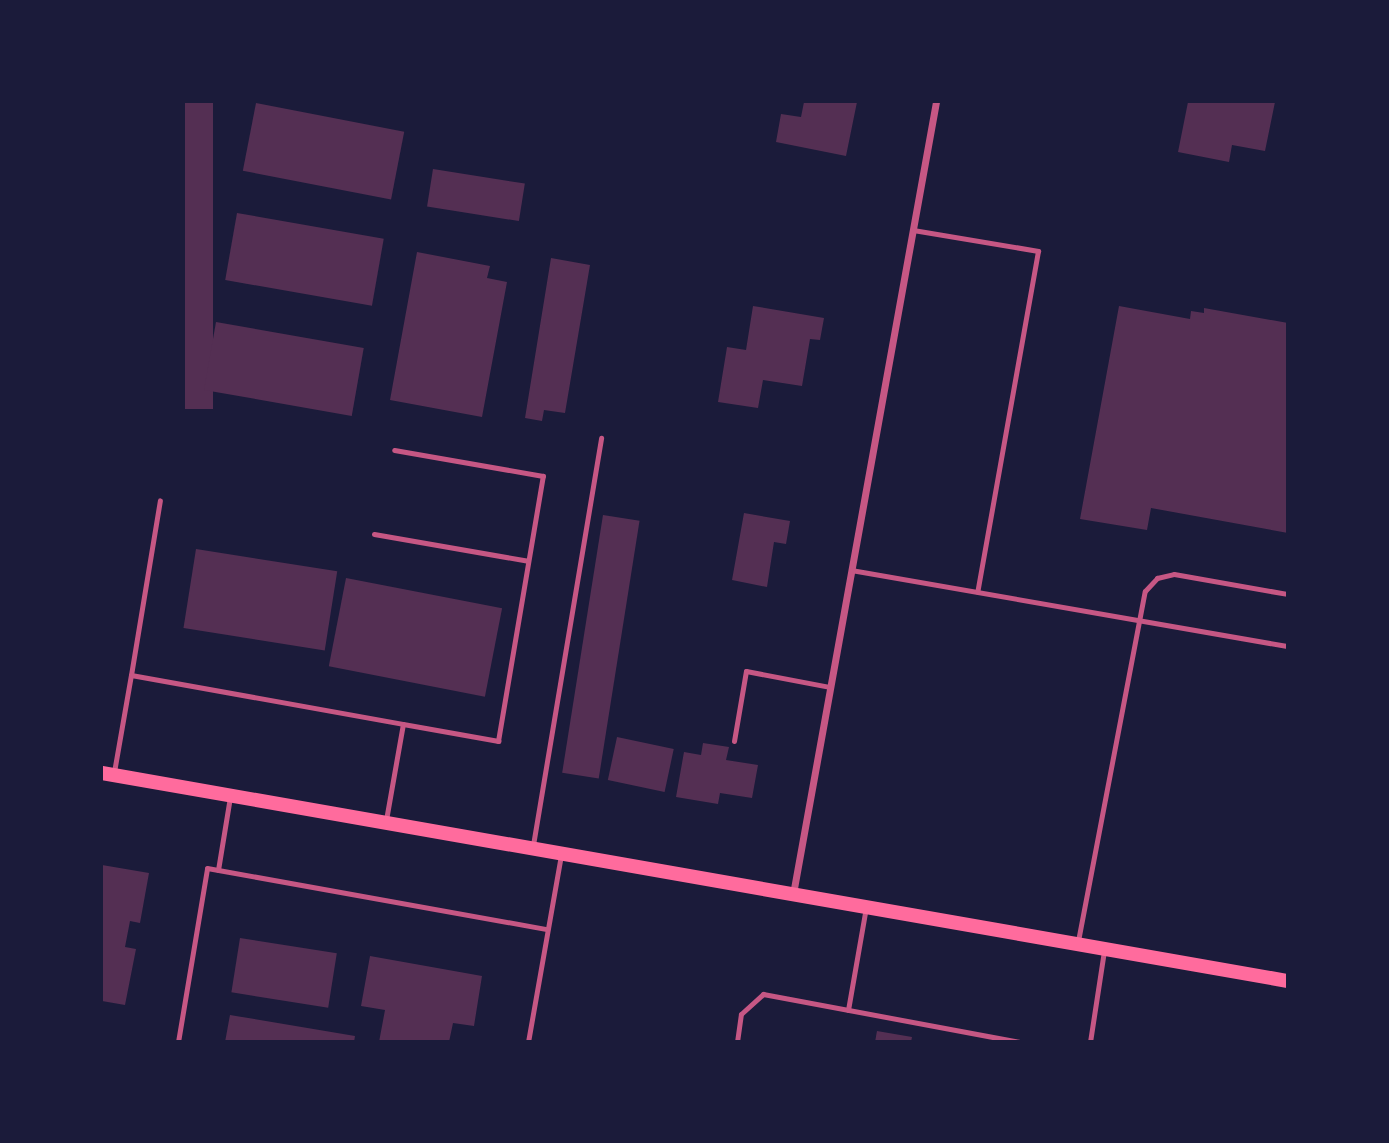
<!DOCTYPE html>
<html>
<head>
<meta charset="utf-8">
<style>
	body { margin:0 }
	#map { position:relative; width:1389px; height:1143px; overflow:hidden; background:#1b1b3a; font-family:"Work Sans",sans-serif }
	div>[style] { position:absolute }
	.building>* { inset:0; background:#542f53; transform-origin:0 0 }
	.service>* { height:5px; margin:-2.5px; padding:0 2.5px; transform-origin:2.5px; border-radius:2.5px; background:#c65784 }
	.minor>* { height:7px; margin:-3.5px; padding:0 3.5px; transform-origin:3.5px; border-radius:3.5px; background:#c65784 }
	.secondary>* { height:14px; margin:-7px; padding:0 7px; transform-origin:7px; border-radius:7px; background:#ff6b9d }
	span { translate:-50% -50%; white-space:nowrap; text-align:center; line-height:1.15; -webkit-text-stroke:6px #1b1b3a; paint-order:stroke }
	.frame { position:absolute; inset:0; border:103px solid #1b1b3a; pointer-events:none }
</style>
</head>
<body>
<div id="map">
	<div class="building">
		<div style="left:185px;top:102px;width:28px;height:307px"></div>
		<div style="clip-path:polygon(804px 102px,857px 102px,846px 156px,776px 142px,781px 114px,801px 117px)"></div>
		<div style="clip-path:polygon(1188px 102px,1275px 102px,1265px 151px,1232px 145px,1229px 162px,1178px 152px)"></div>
		<div style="left:256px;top:103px;width:151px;height:69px;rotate:11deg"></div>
		<div style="left:433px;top:169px;width:93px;height:38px;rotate:9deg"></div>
		<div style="left:237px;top:213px;width:149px;height:68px;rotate:10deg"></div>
		<div style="clip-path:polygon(417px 252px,490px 266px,487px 278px,507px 282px,482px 417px,390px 400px)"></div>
		<div style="clip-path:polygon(551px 258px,590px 265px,565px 413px,544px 410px,542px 421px,525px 418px)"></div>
		<div style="clip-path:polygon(753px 306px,824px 318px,820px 340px,810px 339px,802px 386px,763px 380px,758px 408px,718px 402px,727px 347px,746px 350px)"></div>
		<div style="clip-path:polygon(1119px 306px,1190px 319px,1191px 311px,1204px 313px,1204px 308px,1288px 323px,1288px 533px,1151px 508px,1147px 530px,1080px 519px)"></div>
		<div style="left:216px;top:322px;width:150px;height:69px;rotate:10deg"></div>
		<div style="clip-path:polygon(744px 513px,790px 521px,786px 544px,774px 542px,767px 587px,732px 580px)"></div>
		<div style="left:603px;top:515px;width:37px;height:261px;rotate:9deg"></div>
		<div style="left:196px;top:549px;width:143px;height:80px;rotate:9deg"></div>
		<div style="left:346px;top:578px;width:159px;height:90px;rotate:11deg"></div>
		<div style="left:617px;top:737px;width:58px;height:44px;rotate:12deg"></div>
		<div style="clip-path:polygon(703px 743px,729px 747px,726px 760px,758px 765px,752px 798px,720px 793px,718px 804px,676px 797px,684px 752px,701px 755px)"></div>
		<div style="clip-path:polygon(102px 865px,149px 873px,140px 923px,130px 921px,125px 947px,136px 949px,125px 1005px,102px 1001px)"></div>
		<div style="left:240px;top:938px;width:98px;height:55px;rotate:9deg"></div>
		<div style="clip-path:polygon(370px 956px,482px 976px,474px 1026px,453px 1023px,449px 1042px,379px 1042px,385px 1010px,361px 1006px)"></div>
		<div style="clip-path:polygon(230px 1015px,355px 1036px,354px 1042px,225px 1042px)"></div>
		<div style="clip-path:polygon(877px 1031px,912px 1037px,911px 1042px,875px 1042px)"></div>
	</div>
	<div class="service">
		<div style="left:913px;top:230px;width:127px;rotate:9.5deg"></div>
		<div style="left:1038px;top:251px;width:346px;rotate:100.1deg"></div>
		<div style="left:374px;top:534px;width:156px;rotate:9.9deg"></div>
		<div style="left:851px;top:570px;width:444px;rotate:9.9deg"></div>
		<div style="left:131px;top:675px;width:177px;rotate:-80.6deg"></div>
		<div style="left:734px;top:741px;width:71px;rotate:-80.3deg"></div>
		<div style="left:746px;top:671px;width:86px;rotate:10.8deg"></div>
		<div style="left:114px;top:772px;width:98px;rotate:-80.1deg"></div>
		<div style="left:131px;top:675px;width:276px;rotate:10.2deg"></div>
		<div style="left:386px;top:820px;width:97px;rotate:-80deg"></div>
		<div style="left:403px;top:724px;width:97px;rotate:10.1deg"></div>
		<div style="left:498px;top:741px;width:269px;rotate:-80.4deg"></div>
		<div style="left:543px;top:476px;width:151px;rotate:-170.1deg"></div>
		<div style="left:533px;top:845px;width:413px;rotate:-80.5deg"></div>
		<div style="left:218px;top:870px;width:74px;rotate:-80.7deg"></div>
		<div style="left:1078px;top:941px;width:356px;rotate:-79.2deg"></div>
		<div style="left:1145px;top:591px;width:18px;rotate:-47deg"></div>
		<div style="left:1157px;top:578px;width:17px;rotate:-13deg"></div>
		<div style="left:1174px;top:574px;width:116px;rotate:10deg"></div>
		<div style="left:848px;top:1010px;width:105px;rotate:-80.1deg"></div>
		<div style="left:178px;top:1042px;width:176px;rotate:-80.5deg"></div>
		<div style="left:207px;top:868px;width:345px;rotate:10.2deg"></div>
		<div style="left:528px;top:1042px;width:191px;rotate:-80deg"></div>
		<div style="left:737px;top:1042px;width:28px;rotate:-82deg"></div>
		<div style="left:741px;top:1014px;width:30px;rotate:-42deg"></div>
		<div style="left:763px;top:994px;width:260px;rotate:10.6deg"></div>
		<div style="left:1090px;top:1042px;width:92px;rotate:-81.3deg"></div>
	</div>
	<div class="minor">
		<div style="left:793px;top:894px;width:805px;rotate:-79.77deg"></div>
	</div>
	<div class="secondary">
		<div style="left:102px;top:773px;width:1204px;rotate:9.95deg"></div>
	</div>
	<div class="frame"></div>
</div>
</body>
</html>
